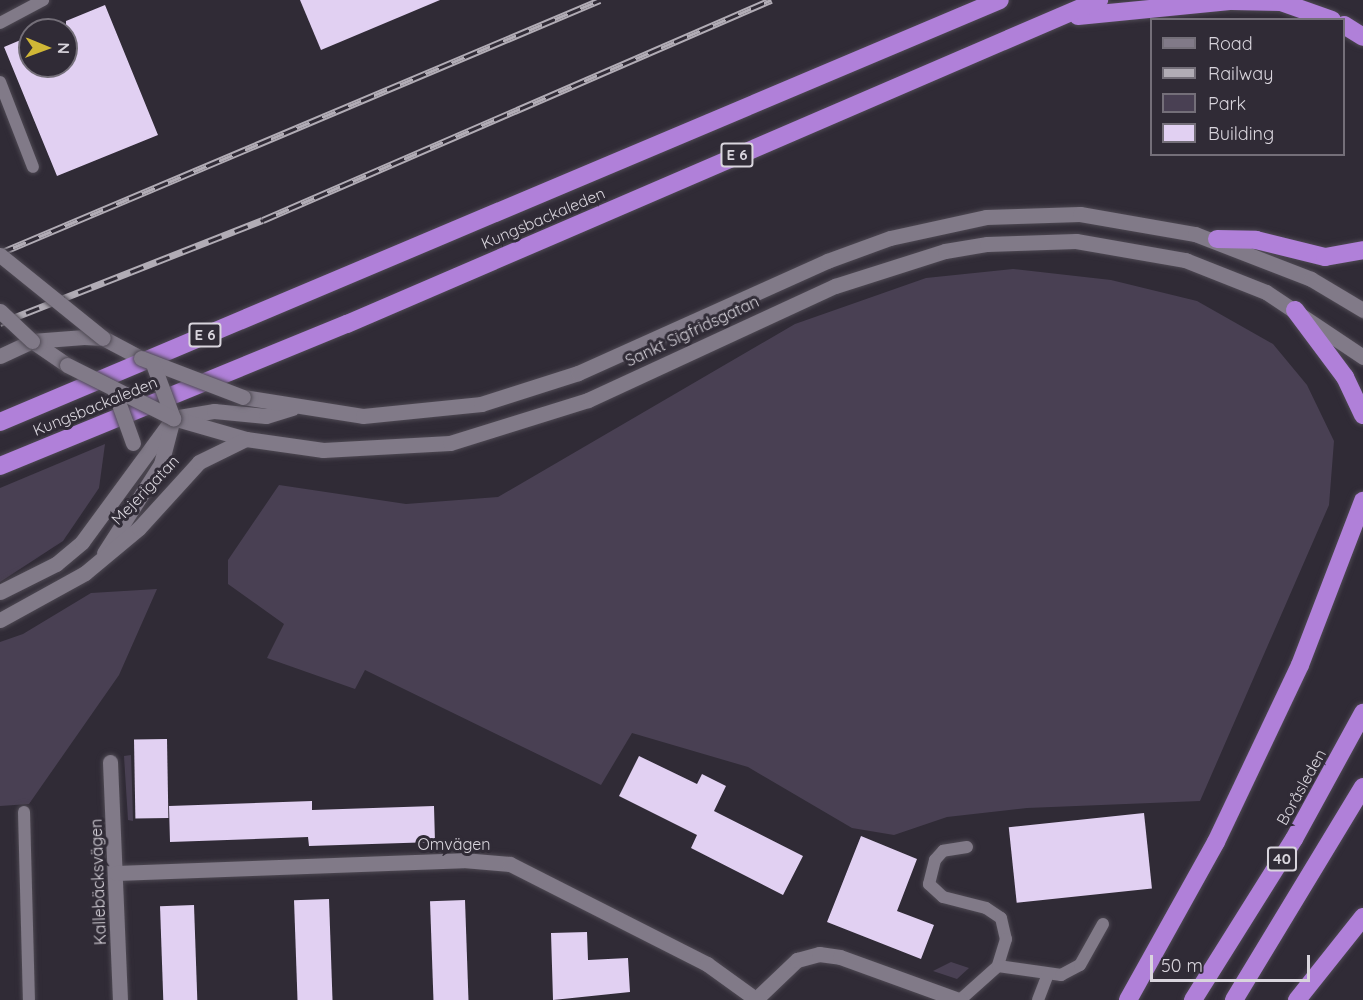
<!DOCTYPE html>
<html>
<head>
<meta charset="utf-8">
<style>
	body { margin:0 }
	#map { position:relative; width:1363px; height:1000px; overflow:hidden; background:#302b36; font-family:Quicksand,sans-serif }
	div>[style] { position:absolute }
	.green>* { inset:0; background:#494053 }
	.building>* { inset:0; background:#e1d0f2; transform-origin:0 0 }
	.roads { filter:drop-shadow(0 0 2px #4e4953) drop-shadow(0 0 2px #4e4953) }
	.lane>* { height:12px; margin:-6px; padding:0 6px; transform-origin:6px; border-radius:6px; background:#817a88 }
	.street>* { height:15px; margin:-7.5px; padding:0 7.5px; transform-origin:7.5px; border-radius:7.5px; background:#817a88 }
	.secondary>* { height:15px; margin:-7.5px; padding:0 7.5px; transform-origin:7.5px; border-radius:7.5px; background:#817a88 }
	.highway>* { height:18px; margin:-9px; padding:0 9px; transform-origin:9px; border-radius:9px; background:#b080d9 }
	.rail>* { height:7px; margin-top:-3.5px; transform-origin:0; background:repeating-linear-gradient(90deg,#302b36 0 14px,#b1acb5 0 28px); box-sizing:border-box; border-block:2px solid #b1acb5 }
	.bridges { filter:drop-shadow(0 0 2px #4e4953) drop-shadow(0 0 2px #4e4953) }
	.street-bridge>* { height:15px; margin:-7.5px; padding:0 7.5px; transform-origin:7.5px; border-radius:7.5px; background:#817a88 }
	.secondary-bridge>* { height:15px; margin:-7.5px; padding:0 7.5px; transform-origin:7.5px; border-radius:7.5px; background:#817a88 }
	span { translate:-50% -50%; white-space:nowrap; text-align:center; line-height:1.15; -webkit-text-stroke:6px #302b36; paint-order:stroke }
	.shield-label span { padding:2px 4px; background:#302b36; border:2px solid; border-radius:4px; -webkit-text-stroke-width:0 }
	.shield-label { font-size:15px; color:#d9d5dd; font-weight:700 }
	.street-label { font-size:16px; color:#d9d5dd }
	.legend { position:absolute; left:1150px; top:18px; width:195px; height:138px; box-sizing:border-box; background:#302b36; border:2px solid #746f79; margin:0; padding:8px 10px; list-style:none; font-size:18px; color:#d9d5dd }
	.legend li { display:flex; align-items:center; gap:12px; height:30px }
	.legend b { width:30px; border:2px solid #746f79 }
	.north { position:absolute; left:18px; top:18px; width:60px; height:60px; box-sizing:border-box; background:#302b36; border:2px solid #746f79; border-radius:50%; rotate:91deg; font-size:16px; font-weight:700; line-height:24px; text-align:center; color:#d9d5dd }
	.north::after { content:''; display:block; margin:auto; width:21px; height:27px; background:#d0b736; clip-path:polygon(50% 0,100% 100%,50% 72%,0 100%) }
	.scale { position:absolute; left:1150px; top:955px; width:160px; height:27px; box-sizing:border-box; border:3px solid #d9d5dd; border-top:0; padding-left:8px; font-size:18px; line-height:21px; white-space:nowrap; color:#d9d5dd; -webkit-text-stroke:4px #302b36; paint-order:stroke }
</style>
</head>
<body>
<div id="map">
	<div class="green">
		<div style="clip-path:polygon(1013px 269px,1111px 280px,1197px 301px,1273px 344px,1307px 385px,1334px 441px,1329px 505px,1200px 801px,1027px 808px,947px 817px,894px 835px,852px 828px,748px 767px,632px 733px,601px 785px,365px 670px,355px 689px,267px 658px,284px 624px,228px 584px,228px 560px,279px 485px,406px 504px,498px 497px,795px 324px,926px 278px)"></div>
		<div style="clip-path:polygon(105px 444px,99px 488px,63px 541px,0 582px,0 488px)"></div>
		<div style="clip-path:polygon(157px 589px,119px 675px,29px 804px,0 806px,0 642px,23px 634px,91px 593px)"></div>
		<div style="clip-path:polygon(131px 755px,132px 785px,133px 821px,128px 820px,124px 756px)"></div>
		<div style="clip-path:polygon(951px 962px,969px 968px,957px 979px,933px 971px)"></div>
	</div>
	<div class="building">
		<div style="clip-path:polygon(300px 0,440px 0,321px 50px)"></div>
		<div style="clip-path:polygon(105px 5px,158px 135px,57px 176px,4px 47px,30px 36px,30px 66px,66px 66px,66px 21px)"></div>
		<div style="left:167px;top:739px;width:79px;height:33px;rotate:89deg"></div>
		<div style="clip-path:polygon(639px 756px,697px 784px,702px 774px,726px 786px,714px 811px,803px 856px,783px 895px,691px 848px,697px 835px,619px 796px)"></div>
		<div style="clip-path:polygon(312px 801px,312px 810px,434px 806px,435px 842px,309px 846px,308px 837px,170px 842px,169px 806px)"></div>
		<div style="left:1144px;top:813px;width:76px;height:136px;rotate:84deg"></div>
		<div style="clip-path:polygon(861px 836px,917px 859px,897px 911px,934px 925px,921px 959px,827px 922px)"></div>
		<div style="left:329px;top:899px;width:101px;height:35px;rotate:88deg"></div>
		<div style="left:465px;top:900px;width:100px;height:35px;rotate:88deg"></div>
		<div style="left:194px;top:905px;width:95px;height:34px;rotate:88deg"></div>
		<div style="clip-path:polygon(587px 932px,588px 960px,628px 958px,630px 992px,553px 1000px,551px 933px)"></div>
	</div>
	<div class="roads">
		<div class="lane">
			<div style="left:0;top:23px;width:49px;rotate:-28.1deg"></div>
			<div style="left:0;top:82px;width:91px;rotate:68.8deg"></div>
			<div style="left:24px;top:812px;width:188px;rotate:88.5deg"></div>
			<div style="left:967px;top:847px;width:24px;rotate:171deg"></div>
			<div style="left:943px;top:851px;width:12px;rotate:132deg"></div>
			<div style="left:935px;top:860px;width:25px;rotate:104deg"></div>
			<div style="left:929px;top:884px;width:19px;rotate:43deg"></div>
			<div style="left:943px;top:897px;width:44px;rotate:14.3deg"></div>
			<div style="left:986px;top:908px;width:18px;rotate:34deg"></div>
			<div style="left:1001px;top:918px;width:22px;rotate:77deg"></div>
			<div style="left:1006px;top:939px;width:28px;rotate:107deg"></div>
			<div style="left:960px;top:1000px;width:51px;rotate:-41.8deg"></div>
			<div style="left:998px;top:966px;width:64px;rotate:8.1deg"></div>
			<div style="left:1061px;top:975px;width:21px;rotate:-28deg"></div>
			<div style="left:1080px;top:965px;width:47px;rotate:-60.7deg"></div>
			<div style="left:1038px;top:1000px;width:28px;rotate:-69deg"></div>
		</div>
		<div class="street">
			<div style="left:0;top:592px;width:63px;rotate:-26.6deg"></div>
			<div style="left:56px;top:564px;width:34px;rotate:-40deg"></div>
			<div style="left:82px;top:542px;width:154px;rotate:-53.7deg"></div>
			<div style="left:173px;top:418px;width:42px;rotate:-9.7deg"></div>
			<div style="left:214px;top:411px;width:52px;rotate:5.5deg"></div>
			<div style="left:266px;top:416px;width:27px;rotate:-17deg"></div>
			<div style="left:110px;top:762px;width:238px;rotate:87.6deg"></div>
			<div style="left:116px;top:873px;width:347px;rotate:-2.1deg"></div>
			<div style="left:463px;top:860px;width:47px;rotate:4.9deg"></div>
			<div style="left:510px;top:864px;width:221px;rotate:26.9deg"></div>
			<div style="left:707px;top:964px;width:62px;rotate:35.8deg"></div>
			<div style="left:756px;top:999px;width:57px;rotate:-43.6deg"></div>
			<div style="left:797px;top:960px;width:23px;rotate:-15deg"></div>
			<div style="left:819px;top:954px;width:21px;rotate:8deg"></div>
			<div style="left:840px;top:957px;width:127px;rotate:19.9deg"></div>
		</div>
		<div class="secondary">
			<div style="left:32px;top:341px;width:42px;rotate:34.4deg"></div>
			<div style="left:0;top:356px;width:35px;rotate:-25deg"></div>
			<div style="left:32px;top:341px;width:52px;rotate:-4.4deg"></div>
			<div style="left:84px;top:337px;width:19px;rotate:3deg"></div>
			<div style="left:103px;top:338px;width:43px;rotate:27.8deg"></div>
			<div style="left:243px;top:397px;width:121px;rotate:9deg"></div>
			<div style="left:363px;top:416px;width:119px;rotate:-5.8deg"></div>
			<div style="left:481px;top:404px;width:102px;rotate:-17.7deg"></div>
			<div style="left:578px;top:373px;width:273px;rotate:-24.2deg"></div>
			<div style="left:827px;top:261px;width:67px;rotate:-20.1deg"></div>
			<div style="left:890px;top:238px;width:98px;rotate:-12.3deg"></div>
			<div style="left:986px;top:217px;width:94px;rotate:-1.8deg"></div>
			<div style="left:1080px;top:214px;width:117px;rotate:9.9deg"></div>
			<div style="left:1195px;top:234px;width:124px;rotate:21.2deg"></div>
			<div style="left:1311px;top:279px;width:61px;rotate:30.8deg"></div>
			<div style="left:104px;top:553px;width:106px;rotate:-57.4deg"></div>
			<div style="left:161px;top:464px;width:48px;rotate:-75.4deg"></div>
			<div style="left:173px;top:418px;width:76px;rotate:16deg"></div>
			<div style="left:246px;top:439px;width:78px;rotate:8.1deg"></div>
			<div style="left:323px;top:450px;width:127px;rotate:-3.2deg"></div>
			<div style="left:450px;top:443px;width:145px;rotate:-17.3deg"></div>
			<div style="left:588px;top:400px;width:272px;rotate:-24.8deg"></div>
			<div style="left:835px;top:286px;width:115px;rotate:-17.7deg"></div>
			<div style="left:945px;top:251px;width:43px;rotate:-9.5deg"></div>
			<div style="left:987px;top:244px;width:89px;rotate:-1.9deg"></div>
			<div style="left:1076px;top:241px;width:111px;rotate:9.9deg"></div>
			<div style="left:1185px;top:260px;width:87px;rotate:21.6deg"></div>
			<div style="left:1266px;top:292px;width:117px;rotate:33.8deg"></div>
			<div style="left:0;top:620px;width:97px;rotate:-28.9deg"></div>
			<div style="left:85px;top:573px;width:70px;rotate:-39.8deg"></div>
			<div style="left:139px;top:528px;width:89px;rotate:-47.7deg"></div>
			<div style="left:199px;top:462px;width:52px;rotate:-26.1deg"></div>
		</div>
		<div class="highway">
			<div style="left:1078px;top:16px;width:155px;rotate:-5.6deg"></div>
			<div style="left:1232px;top:1px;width:49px;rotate:1.2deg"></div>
			<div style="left:1281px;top:2px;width:54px;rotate:19.4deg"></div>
			<div style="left:1344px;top:25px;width:22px;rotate:32deg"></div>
			<div style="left:1217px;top:239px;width:39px;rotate:1deg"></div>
			<div style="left:1256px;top:240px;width:71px;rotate:13.8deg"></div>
			<div style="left:1325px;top:257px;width:39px;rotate:-10deg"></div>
			<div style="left:1295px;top:310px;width:84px;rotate:53.3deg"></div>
			<div style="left:1345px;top:377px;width:42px;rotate:64.7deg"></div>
			<div style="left:0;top:422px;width:1085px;rotate:-22.88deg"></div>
			<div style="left:0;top:466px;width:375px;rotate:-22.3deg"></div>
			<div style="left:347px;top:324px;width:819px;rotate:-23.31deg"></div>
			<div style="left:1128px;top:1000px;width:181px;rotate:-60.9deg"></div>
			<div style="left:1216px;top:842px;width:196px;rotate:-64.6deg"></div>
			<div style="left:1300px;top:665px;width:176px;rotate:-69deg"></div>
			<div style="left:1193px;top:1000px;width:190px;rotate:-57.9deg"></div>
			<div style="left:1294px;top:839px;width:144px;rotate:-61.3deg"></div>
			<div style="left:1234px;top:1000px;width:249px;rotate:-58.8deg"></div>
			<div style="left:1297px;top:1000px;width:106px;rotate:-51.5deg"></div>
		</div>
	</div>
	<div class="rail">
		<div style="left:0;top:253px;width:651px;rotate:-22.86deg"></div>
		<div style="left:0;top:323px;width:282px;rotate:-21.4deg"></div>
		<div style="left:263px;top:220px;width:554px;rotate:-23.42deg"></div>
	</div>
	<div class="bridges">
		<div class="street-bridge">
			<div style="left:115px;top:393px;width:53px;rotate:70.2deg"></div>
		</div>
		<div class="secondary-bridge">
			<div style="left:0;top:255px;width:132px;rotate:38.9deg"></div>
			<div style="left:0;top:311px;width:44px;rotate:43.2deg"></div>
			<div style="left:141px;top:358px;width:109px;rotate:20.9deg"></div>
			<div style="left:153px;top:364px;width:58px;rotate:69.7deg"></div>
			<div style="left:67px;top:365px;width:119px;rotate:26.6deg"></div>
		</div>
	</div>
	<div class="shield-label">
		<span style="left:737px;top:155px">E 6</span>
		<span style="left:205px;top:335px">E 6</span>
		<span style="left:1282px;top:859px">40</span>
	</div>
	<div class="street-label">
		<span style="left:543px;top:218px;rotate:-23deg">Kungsbackaleden</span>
		<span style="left:692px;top:331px;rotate:-25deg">Sankt Sigfridsgatan</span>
		<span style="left:95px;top:406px;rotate:-22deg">Kungsbackaleden</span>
		<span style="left:145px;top:490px;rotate:-46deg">Mejerigatan</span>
		<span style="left:1301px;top:787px;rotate:-61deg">Boråsleden</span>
		<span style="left:454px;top:844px">Omvägen</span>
		<span style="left:98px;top:882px;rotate:-92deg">Kallebäcksvägen</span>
	</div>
	<ul class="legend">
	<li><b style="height:8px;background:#817a88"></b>Road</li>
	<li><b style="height:8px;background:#b1acb5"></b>Railway</li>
	<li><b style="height:16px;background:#494053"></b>Park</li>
	<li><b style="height:16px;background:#e1d0f2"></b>Building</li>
	</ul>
	<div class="north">N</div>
	<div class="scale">50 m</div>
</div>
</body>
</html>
